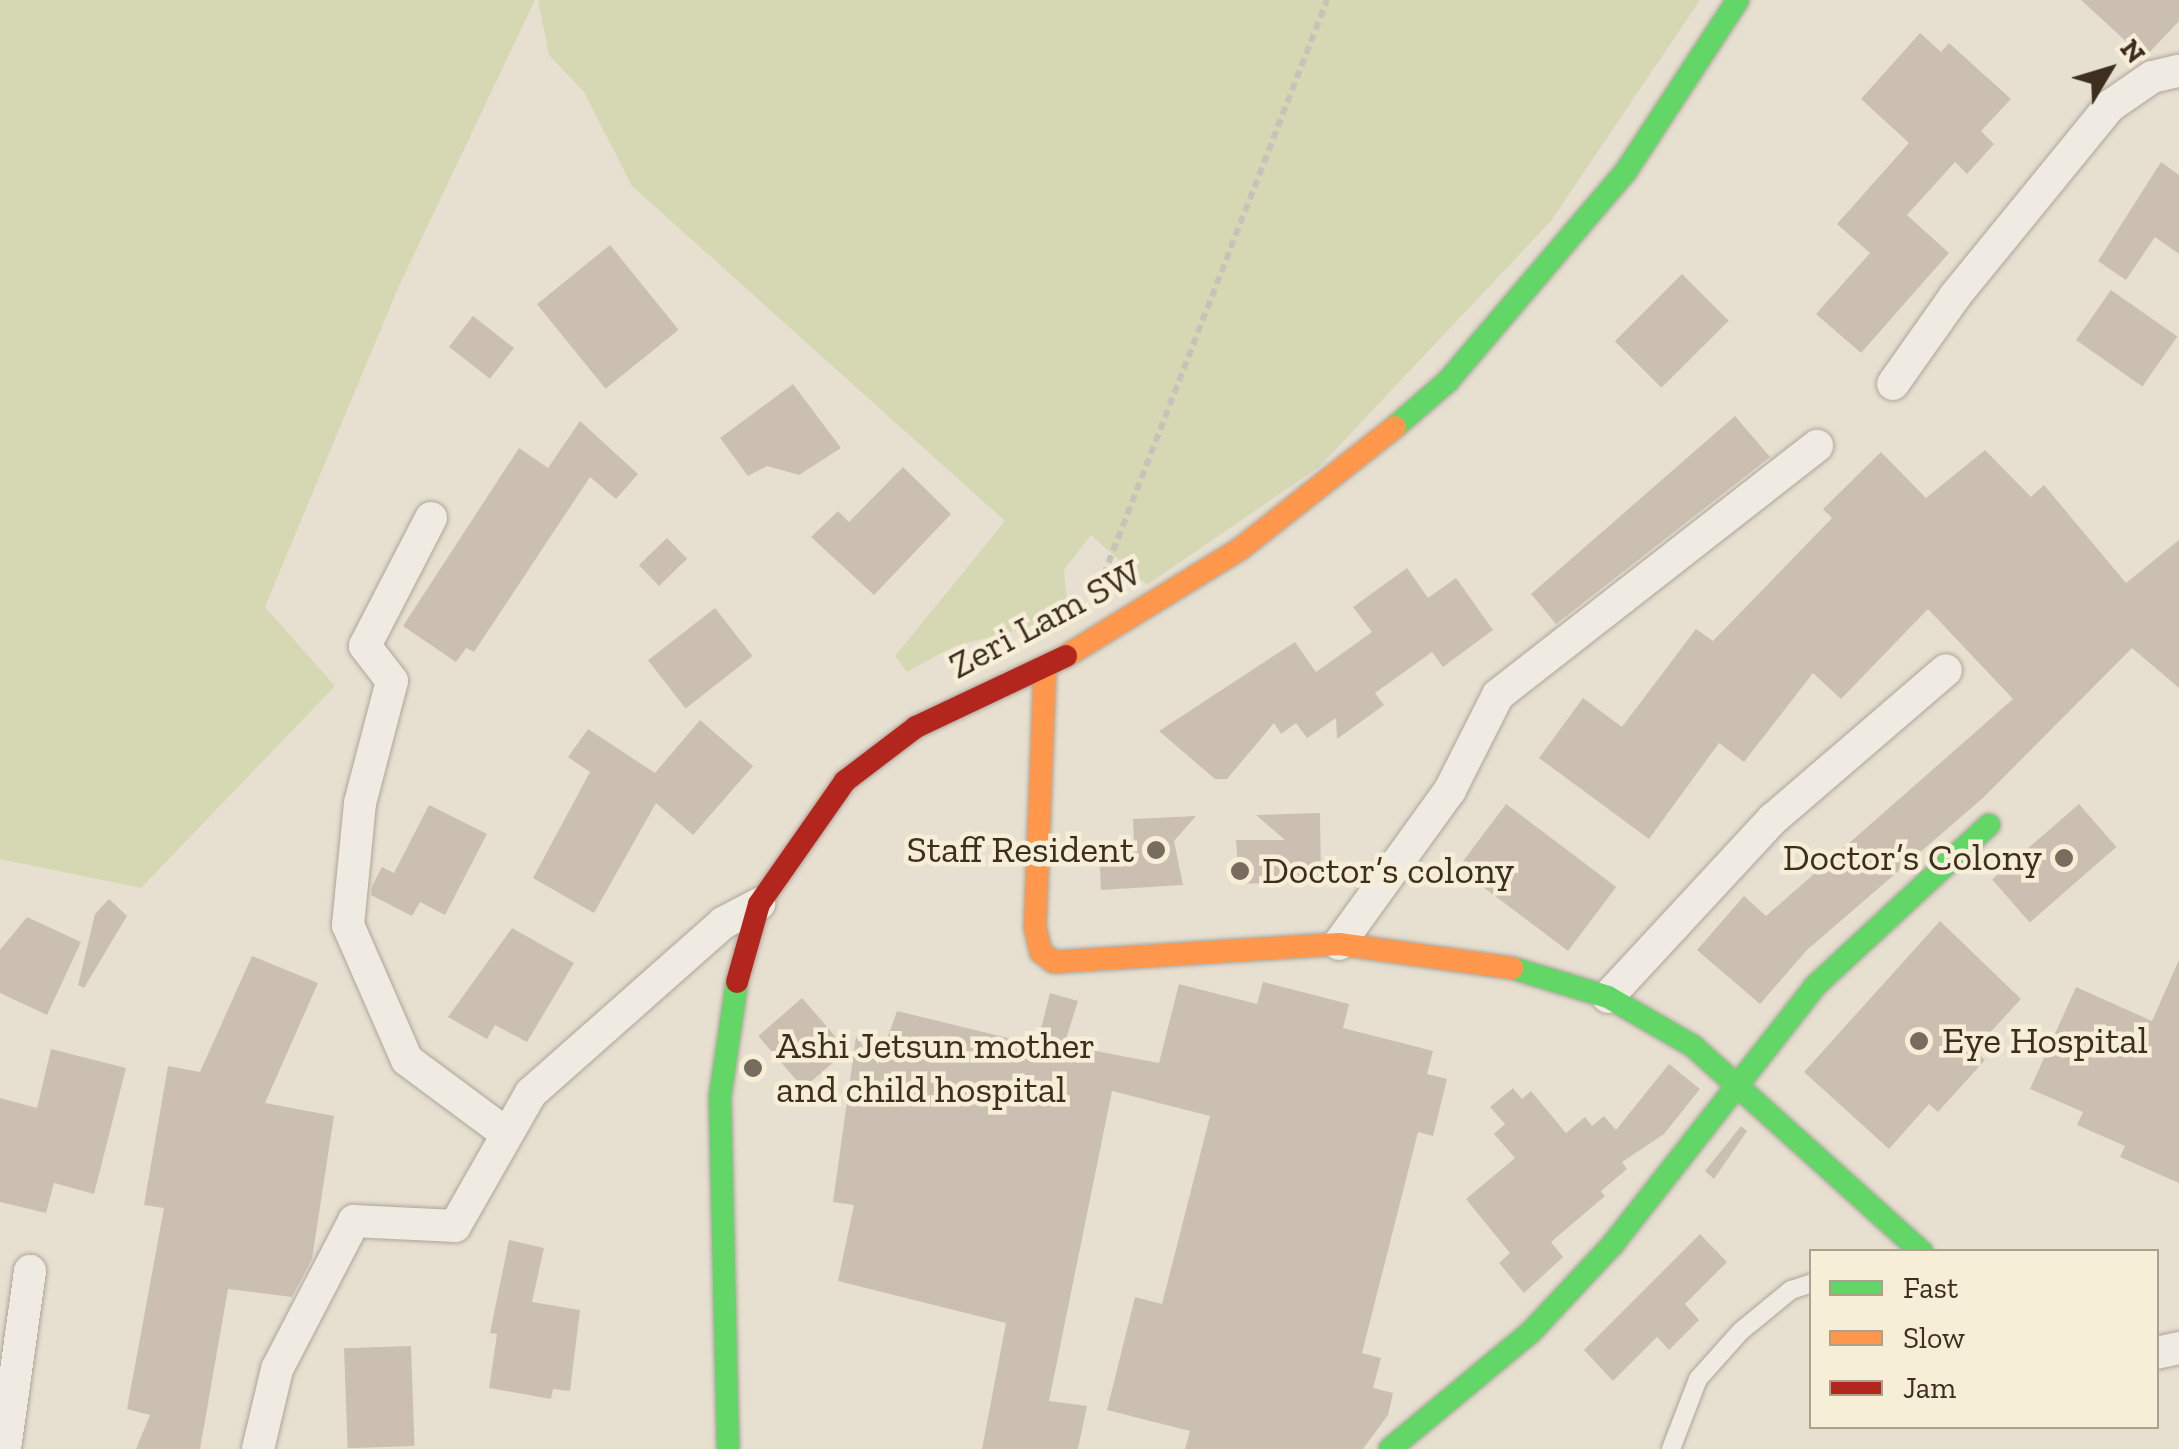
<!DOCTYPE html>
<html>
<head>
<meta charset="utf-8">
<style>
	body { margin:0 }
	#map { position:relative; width:2179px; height:1449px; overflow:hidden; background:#e7e0d1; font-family:"Zilla Slab",serif }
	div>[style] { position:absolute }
	.green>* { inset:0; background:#d6d7b3 }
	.building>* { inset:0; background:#cbbfb2; transform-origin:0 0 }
	.path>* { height:6px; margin-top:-3px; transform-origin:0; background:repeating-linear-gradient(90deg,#c8c2b9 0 8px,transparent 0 13px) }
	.roads { filter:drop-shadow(0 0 2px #ada599) drop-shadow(0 0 2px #ada599) }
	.lane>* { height:18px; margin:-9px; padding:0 9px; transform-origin:9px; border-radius:9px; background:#efebe3 }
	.street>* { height:32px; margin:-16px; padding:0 16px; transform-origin:16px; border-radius:16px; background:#efebe3 }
	.fast>* { height:22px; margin:-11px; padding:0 11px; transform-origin:11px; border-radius:11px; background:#63d668 }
	.slow>* { height:22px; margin:-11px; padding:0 11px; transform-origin:11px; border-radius:11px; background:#ff974d }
	.jam>* { height:22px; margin:-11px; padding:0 11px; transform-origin:11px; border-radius:11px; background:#b3261e }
	.dots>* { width:28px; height:28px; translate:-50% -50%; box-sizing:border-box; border:5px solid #f7eed8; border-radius:50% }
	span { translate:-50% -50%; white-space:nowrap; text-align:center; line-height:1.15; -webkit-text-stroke:9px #f7eed8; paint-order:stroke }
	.street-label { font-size:38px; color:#3d2e20 }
	.poi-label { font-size:38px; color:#3d2e20 }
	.right { translate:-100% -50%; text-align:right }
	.left { translate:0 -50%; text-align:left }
	.legend { position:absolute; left:1809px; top:1249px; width:350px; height:180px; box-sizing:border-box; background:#f7eed8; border:2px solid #ada18e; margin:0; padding:12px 18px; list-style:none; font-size:30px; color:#3d2e20 }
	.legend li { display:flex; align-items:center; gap:20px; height:50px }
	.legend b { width:50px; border:2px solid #ada18e }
	.north { position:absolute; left:2059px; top:20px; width:100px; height:100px; -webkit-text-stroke:8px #f7eed8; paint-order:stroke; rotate:52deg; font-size:28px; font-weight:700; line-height:40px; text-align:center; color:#3d2e20 }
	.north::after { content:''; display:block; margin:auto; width:35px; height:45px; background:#3d2e20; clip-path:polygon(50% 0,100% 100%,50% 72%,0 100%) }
</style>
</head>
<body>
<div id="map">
	<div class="green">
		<div style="clip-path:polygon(0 0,535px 0,398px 288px,265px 607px,335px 686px,141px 888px,0 859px)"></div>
		<div style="clip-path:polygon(538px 0,1700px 0,1551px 221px,1319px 467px,1147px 585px,1091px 535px,1064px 570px,1067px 604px,1059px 619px,952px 647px,907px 672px,895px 656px,1005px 521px,632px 186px,584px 92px,549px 55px)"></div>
	</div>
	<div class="building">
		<div style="clip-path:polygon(2081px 0,2179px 0,2179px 21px,2144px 58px)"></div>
		<div style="clip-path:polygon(1920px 33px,1941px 52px,1949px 43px,2011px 99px,1981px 131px,1994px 144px,1967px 174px,1955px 162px,1907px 215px,1949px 253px,1861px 353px,1816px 314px,1870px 253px,1837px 224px,1909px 143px,1861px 99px)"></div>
		<div style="clip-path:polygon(2161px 162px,2179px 175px,2179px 254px,2155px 237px,2126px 280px,2098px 261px)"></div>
		<div style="left:610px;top:245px;width:109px;height:94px;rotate:51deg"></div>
		<div style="left:1682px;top:274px;width:66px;height:95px;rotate:45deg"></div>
		<div style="left:2111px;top:290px;width:81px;height:61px;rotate:35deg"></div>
		<div style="left:473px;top:316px;width:52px;height:39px;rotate:38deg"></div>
		<div style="clip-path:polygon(793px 384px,841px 448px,799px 475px,767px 466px,748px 476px,720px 438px)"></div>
		<div style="clip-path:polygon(1735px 416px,1770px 457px,1556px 624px,1531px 594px)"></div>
		<div style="clip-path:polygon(580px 421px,638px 474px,616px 499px,590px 477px,474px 652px,466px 648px,456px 662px,403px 626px,519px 448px,548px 468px)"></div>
		<div style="clip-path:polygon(1985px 450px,2031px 497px,2044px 485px,2126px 583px,2179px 540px,2179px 688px,2132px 648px,1984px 797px,1807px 950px,1760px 1004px,1697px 950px,1744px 896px,1766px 916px,2013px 699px,1928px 609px,1841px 699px,1813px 673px,1744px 762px,1719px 743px,1649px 839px,1539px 758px,1583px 698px,1622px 727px,1696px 629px,1713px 641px,1832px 518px,1823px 509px,1881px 452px,1926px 498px)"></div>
		<div style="clip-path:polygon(903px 467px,951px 514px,874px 595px,811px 537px,838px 511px,849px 522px)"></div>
		<div style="left:667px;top:538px;width:29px;height:39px;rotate:46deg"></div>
		<div style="clip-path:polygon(1407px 568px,1428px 598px,1456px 578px,1493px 630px,1443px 667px,1432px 652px,1375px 693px,1384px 705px,1337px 739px,1336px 718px,1307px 738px,1296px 723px,1281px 734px,1274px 723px,1227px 779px,1215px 779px,1159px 731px,1295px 642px,1316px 672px,1372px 632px,1353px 607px)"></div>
		<div style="left:715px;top:608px;width:61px;height:85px;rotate:52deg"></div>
		<div style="clip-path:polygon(700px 720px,753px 766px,693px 835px,656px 803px,594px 913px,533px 878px,590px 772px,568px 757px,588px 729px,655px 773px)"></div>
		<div style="left:1506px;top:804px;width:138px;height:80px;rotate:37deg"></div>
		<div style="left:2079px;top:804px;width:57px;height:115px;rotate:49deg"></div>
		<div style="clip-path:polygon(429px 805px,487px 834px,445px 915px,420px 902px,412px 916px,371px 895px,372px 886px,382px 867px,394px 873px)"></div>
		<div style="clip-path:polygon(1320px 813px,1321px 881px,1239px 884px,1236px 840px,1285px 840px,1256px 815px)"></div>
		<div style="clip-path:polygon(1196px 816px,1174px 841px,1183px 885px,1101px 890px,1099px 846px,1134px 844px,1133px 819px)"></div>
		<div style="clip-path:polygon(109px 899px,127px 916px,84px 988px,78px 985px,95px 914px)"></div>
		<div style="clip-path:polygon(27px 917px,81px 942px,47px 1015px,0 993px,0 950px)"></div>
		<div style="clip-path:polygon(1940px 921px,2021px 999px,1974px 1050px,1985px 1060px,1938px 1112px,1929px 1104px,1889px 1149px,1804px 1072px)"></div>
		<div style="clip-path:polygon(512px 928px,574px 963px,527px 1042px,495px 1025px,487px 1039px,448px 1017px)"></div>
		<div style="clip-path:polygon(252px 956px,318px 983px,265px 1103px,334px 1116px,312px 1259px,292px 1297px,228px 1289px,200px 1449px,136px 1449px,150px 1415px,127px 1409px,164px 1208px,144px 1205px,168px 1066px,200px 1072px)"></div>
		<div style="clip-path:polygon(2179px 960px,2179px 1183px,2120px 1157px,2125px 1146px,2077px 1125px,2083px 1112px,2030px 1089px,2076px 987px,2152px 1021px)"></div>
		<div style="clip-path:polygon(1263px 982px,1349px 1004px,1343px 1028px,1433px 1051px,1427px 1074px,1447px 1079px,1433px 1136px,1418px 1132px,1362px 1353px,1381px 1358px,1373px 1388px,1393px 1393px,1388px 1415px,1363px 1449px,1185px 1449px,1190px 1431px,1107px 1410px,1135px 1297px,1162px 1304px,1210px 1116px,1112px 1091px,1049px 1401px,1087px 1406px,1078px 1449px,982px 1449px,1006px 1323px,838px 1281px,854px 1205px,833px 1202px,856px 1037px,878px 1064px,897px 1011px,1037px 1045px,1050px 993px,1078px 1001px,1064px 1045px,1159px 1063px,1179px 984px,1257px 1004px)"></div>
		<div style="left:802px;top:998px;width:69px;height:58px;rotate:49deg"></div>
		<div style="clip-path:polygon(51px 1049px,126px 1068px,94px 1194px,54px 1183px,46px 1213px,0 1202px,0 1098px,37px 1108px)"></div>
		<div style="clip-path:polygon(1669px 1064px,1700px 1089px,1664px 1134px,1622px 1162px,1627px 1169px,1601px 1191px,1605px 1196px,1551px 1242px,1563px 1257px,1524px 1293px,1499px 1263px,1510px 1253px,1466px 1199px,1515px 1158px,1494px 1134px,1505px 1124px,1490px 1107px,1513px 1088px,1522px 1099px,1531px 1091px,1566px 1133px,1585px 1117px,1592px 1126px,1604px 1116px,1616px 1130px)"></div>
		<div style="clip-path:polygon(1741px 1126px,1747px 1131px,1714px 1179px,1705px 1171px)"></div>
		<div style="clip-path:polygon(1700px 1234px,1727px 1262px,1685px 1304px,1699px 1320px,1669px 1350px,1657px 1337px,1613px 1381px,1584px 1350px)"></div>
		<div style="clip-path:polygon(509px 1240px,544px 1248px,532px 1302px,580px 1310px,570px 1391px,553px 1389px,551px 1399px,489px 1388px,497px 1334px,490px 1333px)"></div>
		<div style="left:411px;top:1346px;width:100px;height:67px;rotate:88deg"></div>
	</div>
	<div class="path">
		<div style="left:1099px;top:587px;width:630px;rotate:-68.77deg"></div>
	</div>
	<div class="roads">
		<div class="lane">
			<div style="left:1671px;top:1449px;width:75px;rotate:-68.9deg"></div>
			<div style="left:1698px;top:1379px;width:64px;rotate:-48.1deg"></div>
			<div style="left:1741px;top:1331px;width:65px;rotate:-39.4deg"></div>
			<div style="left:1791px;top:1290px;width:22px;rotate:-18deg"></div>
		</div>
		<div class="street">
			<div style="left:1893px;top:384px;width:108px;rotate:-54.8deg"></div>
			<div style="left:1955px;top:296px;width:245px;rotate:-50.8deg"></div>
			<div style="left:2110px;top:106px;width:51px;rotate:-34.6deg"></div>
			<div style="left:2152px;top:77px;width:28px;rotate:-13deg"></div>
			<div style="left:431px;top:518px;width:144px;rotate:117.3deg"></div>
			<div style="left:365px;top:646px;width:44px;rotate:52.4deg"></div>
			<div style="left:392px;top:681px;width:126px;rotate:104.7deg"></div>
			<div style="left:360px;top:803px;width:123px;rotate:95.6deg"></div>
			<div style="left:348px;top:925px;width:147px;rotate:66.4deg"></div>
			<div style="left:407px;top:1060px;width:124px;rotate:36.5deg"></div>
			<div style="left:1339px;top:944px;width:190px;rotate:-54.2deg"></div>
			<div style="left:1450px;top:790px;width:106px;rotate:-63.2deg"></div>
			<div style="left:1498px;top:695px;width:405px;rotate:-38deg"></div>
			<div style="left:1608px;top:997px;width:243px;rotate:-47.2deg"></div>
			<div style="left:1773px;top:819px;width:228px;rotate:-40.7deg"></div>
			<div style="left:2156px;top:1353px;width:24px;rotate:-12deg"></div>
			<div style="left:5px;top:1449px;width:180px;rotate:-82deg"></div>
			<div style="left:258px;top:1449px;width:82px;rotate:-76.6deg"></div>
			<div style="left:277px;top:1369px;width:167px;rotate:-62.5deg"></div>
			<div style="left:354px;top:1221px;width:101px;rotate:2.8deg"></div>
			<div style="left:455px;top:1226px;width:153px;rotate:-60.3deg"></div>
			<div style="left:531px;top:1093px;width:256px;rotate:-41.5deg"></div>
			<div style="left:723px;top:923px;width:41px;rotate:-27.8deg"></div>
		</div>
		<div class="fast">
			<div style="left:1395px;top:427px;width:70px;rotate:-41deg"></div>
			<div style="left:1448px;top:381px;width:275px;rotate:-49.7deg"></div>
			<div style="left:1626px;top:171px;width:204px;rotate:-56.8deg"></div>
			<div style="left:1512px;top:968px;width:100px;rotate:16.8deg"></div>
			<div style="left:1608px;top:997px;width:98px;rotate:30deg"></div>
			<div style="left:1693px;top:1046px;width:308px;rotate:42deg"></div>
			<div style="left:728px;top:1449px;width:352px;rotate:-91.3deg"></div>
			<div style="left:720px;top:1097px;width:116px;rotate:-81.6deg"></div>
			<div style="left:1390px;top:1449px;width:183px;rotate:-39.7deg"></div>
			<div style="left:1531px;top:1332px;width:120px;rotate:-47deg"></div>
			<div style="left:1613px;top:1244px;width:328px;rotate:-51.9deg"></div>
			<div style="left:1815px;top:986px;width:237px;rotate:-42.8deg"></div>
		</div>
		<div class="slow">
			<div style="left:1066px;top:656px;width:204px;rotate:-31.6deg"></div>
			<div style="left:1240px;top:549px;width:197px;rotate:-38.2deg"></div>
			<div style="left:1045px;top:668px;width:259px;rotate:92.2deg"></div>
			<div style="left:1035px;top:927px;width:26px;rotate:77deg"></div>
			<div style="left:1041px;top:952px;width:16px;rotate:38deg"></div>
			<div style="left:1054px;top:962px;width:286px;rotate:-3.6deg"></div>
			<div style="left:1339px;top:944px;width:175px;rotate:7.9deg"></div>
		</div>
		<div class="jam">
			<div style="left:737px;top:982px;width:81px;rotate:-74.2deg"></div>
			<div style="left:759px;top:904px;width:150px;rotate:-55deg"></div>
			<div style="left:845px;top:781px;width:89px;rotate:-37.3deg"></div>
			<div style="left:916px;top:727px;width:166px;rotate:-25.3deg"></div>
		</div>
	</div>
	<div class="dots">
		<div style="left:1156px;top:850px;background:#786c5e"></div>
		<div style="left:2064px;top:858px;background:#786c5e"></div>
		<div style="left:1240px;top:871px;background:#786c5e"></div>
		<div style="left:1919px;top:1041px;background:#786c5e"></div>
		<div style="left:753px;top:1068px;background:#786c5e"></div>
	</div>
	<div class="street-label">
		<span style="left:1045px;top:619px;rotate:-28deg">Zeri Lam SW</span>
	</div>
	<div class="poi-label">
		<span class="right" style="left:1134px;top:850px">Staff Resident</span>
		<span class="right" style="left:2042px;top:858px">Doctor’s Colony</span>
		<span class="left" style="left:1262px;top:871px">Doctor’s colony</span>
		<span class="left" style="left:1942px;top:1041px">Eye Hospital</span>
		<span class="left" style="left:776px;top:1068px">Ashi Jetsun mother<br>and child hospital</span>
	</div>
	<ul class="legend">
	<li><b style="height:12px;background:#63d668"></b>Fast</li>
	<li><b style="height:12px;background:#ff974d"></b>Slow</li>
	<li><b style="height:12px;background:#b3261e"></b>Jam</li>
	</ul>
	<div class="north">N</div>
</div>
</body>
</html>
